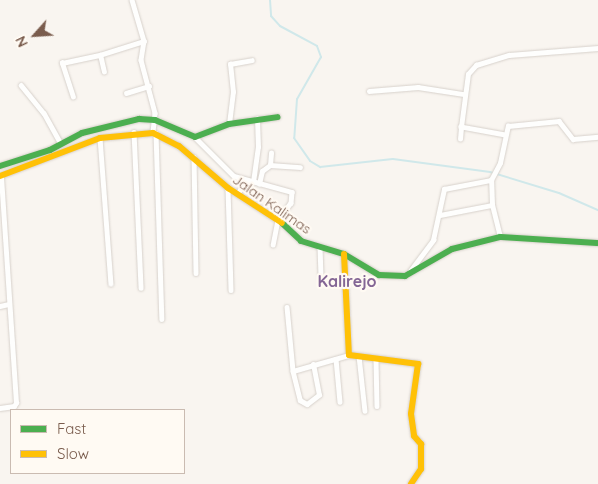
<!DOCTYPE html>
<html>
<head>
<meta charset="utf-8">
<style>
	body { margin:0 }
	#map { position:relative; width:598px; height:484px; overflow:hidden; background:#f9f5f0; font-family:Quicksand,sans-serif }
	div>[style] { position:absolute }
	.stream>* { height:2px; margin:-1px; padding:0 1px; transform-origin:1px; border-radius:1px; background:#d0e8ea }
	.roads { filter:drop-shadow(0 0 1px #d7d1cb) drop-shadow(0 0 1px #d7d1cb) }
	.street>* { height:4.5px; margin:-2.25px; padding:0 2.25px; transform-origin:2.25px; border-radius:2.25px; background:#fefefd }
	.fast>* { height:6px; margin:-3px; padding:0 3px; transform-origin:3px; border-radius:3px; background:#4caf50 }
	.slow>* { height:6px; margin:-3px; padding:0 3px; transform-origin:3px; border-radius:3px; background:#ffc107 }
	span { translate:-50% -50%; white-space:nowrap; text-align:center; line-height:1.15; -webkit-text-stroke:4.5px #fffaf3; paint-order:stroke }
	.street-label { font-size:14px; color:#7a5c4d }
	.quarter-label { font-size:16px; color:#846695; font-weight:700 }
	.legend { position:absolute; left:10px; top:409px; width:175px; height:65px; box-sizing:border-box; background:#fffaf3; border:1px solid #cabbb1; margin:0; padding:6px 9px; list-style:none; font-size:15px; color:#7a5c4d }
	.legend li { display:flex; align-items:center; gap:10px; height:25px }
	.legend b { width:25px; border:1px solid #cabbb1 }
	.north { position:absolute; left:10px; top:10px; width:50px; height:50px; -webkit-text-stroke:4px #fffaf3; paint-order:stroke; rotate:244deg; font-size:14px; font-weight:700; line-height:20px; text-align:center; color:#7a5c4d }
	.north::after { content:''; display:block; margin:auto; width:18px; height:22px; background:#7a5c4d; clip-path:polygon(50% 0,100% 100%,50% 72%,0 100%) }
</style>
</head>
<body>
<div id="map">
	<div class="stream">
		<div style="left:270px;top:0;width:16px;rotate:86deg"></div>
		<div style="left:271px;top:16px;width:13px;rotate:48deg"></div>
		<div style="left:280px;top:26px;width:42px;rotate:28.4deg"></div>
		<div style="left:317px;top:46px;width:12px;rotate:70deg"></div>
		<div style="left:321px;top:57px;width:48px;rotate:119.7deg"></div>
		<div style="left:297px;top:99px;width:39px;rotate:94deg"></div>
		<div style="left:294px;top:138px;width:28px;rotate:55deg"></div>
		<div style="left:310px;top:161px;width:12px;rotate:31deg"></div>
		<div style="left:320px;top:167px;width:73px;rotate:-6.3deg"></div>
		<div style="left:393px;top:159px;width:98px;rotate:7.6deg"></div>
		<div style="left:490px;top:172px;width:72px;rotate:16.9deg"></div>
		<div style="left:559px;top:193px;width:43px;rotate:23.6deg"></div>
	</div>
	<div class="roads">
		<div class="street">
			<div style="left:132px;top:0;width:43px;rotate:73.7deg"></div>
			<div style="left:144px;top:41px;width:19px;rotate:99deg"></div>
			<div style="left:141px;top:60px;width:55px;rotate:75.2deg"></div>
			<div style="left:155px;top:113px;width:20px;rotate:96deg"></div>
			<div style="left:104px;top:72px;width:17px;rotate:-103deg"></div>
			<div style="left:100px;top:55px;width:46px;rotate:-17.7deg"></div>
			<div style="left:21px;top:85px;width:36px;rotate:51deg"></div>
			<div style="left:44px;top:113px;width:33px;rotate:61deg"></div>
			<div style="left:369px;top:91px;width:49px;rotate:-4.7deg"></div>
			<div style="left:418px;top:87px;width:46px;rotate:8.8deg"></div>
			<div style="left:126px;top:93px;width:24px;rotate:-17deg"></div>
			<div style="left:73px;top:97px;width:36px;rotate:-108deg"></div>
			<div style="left:62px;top:63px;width:39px;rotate:-12deg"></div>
			<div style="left:229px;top:124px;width:32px;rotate:-83deg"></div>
			<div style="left:233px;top:92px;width:28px;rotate:-96deg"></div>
			<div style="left:230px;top:64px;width:22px;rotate:-10deg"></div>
			<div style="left:134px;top:132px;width:156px;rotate:87.4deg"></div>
			<div style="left:156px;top:133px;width:186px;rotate:88.2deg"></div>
			<div style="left:505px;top:135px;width:45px;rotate:-169.7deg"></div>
			<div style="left:461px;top:127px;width:53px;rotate:-82.5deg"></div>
			<div style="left:468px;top:74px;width:12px;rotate:-48deg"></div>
			<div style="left:476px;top:65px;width:34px;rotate:-17deg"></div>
			<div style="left:509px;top:55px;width:89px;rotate:-4.5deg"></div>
			<div style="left:195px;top:137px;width:55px;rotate:45deg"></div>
			<div style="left:234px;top:176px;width:60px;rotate:15.4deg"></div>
			<div style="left:292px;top:192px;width:11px;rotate:95deg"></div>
			<div style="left:291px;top:203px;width:21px;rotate:127deg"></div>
			<div style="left:278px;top:220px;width:25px;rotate:101deg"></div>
			<div style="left:100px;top:138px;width:146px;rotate:85.7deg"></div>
			<div style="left:460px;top:139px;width:12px;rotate:-85deg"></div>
			<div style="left:194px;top:157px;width:116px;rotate:89deg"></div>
			<div style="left:270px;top:165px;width:12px;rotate:-85deg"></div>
			<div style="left:253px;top:182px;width:35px;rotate:-82deg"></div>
			<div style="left:258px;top:147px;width:28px;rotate:-92deg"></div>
			<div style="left:259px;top:184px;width:13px;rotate:-77deg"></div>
			<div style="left:262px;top:171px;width:10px;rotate:-37deg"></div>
			<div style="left:270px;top:165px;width:30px;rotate:4deg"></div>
			<div style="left:228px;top:188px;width:102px;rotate:88.3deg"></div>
			<div style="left:237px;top:194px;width:16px;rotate:-55deg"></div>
			<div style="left:440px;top:215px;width:53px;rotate:-10.9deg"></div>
			<div style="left:500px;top:237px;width:33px;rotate:-104deg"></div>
			<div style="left:492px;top:205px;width:25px;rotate:-92deg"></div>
			<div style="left:491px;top:180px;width:19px;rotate:-62deg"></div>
			<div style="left:500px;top:163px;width:38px;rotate:-78deg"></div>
			<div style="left:508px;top:126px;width:51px;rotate:-5.6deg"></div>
			<div style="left:559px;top:121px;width:23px;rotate:52deg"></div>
			<div style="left:573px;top:139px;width:25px;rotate:-5deg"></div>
			<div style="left:320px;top:247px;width:32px;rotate:88deg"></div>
			<div style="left:410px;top:271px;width:39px;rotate:-53deg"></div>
			<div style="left:433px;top:240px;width:52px;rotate:-77.8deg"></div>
			<div style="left:444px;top:189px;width:48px;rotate:-10.8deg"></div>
			<div style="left:0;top:306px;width:9px;rotate:-13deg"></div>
			<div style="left:287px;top:307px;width:64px;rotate:84.6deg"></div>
			<div style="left:293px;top:371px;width:58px;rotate:-15.9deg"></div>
			<div style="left:359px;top:356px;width:55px;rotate:83.8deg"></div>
			<div style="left:336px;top:359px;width:43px;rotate:84.7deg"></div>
			<div style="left:376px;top:359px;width:47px;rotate:88.8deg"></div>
			<div style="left:293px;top:371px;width:30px;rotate:76deg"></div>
			<div style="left:300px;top:400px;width:8px;rotate:30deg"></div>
			<div style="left:307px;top:404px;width:15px;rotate:-37deg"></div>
			<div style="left:319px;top:395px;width:31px;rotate:-101deg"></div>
			<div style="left:0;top:408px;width:14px;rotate:-8deg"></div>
			<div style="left:14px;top:406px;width:4px;rotate:-56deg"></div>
			<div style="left:16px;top:403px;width:227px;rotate:-93.8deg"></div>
		</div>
		<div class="fast">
			<div style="left:0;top:166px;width:52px;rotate:-17.7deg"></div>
			<div style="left:50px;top:150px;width:36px;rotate:-28deg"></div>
			<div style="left:82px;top:133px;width:59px;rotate:-13.8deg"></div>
			<div style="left:139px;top:119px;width:16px;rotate:4deg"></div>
			<div style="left:155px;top:120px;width:43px;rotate:23deg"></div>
			<div style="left:195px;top:137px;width:36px;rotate:-21deg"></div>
			<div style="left:229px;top:124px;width:49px;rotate:-8.1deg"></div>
			<div style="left:282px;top:223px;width:26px;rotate:43deg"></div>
			<div style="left:301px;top:241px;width:45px;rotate:16.8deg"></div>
			<div style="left:344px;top:254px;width:41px;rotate:31deg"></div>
			<div style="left:379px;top:275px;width:26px;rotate:2deg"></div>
			<div style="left:405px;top:276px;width:54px;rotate:-29.9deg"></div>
			<div style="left:452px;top:249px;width:49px;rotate:-14deg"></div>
			<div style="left:500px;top:237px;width:98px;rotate:3.5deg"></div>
		</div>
		<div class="slow">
			<div style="left:0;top:176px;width:107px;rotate:-20.8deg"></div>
			<div style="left:100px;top:138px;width:53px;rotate:-5.4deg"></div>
			<div style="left:153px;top:133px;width:29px;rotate:27deg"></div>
			<div style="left:179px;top:146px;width:65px;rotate:40.6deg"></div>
			<div style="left:228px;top:188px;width:64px;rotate:32.9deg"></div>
			<div style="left:344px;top:254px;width:101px;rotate:87.2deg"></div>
			<div style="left:349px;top:355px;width:70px;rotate:7.4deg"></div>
			<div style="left:418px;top:364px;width:50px;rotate:98deg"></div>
			<div style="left:411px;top:414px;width:22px;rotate:82deg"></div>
			<div style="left:414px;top:436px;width:11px;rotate:49deg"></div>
			<div style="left:421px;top:444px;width:25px;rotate:90deg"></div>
			<div style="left:421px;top:469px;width:18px;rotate:124deg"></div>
		</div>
	</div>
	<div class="street-label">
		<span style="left:272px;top:204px;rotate:35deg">Jalan Kalimas</span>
	</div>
	<div class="quarter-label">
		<span style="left:347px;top:281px">Kalirejo</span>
	</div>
	<ul class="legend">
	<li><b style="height:6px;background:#4caf50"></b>Fast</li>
	<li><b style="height:6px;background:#ffc107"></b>Slow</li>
	</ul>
	<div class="north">N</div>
</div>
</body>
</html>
